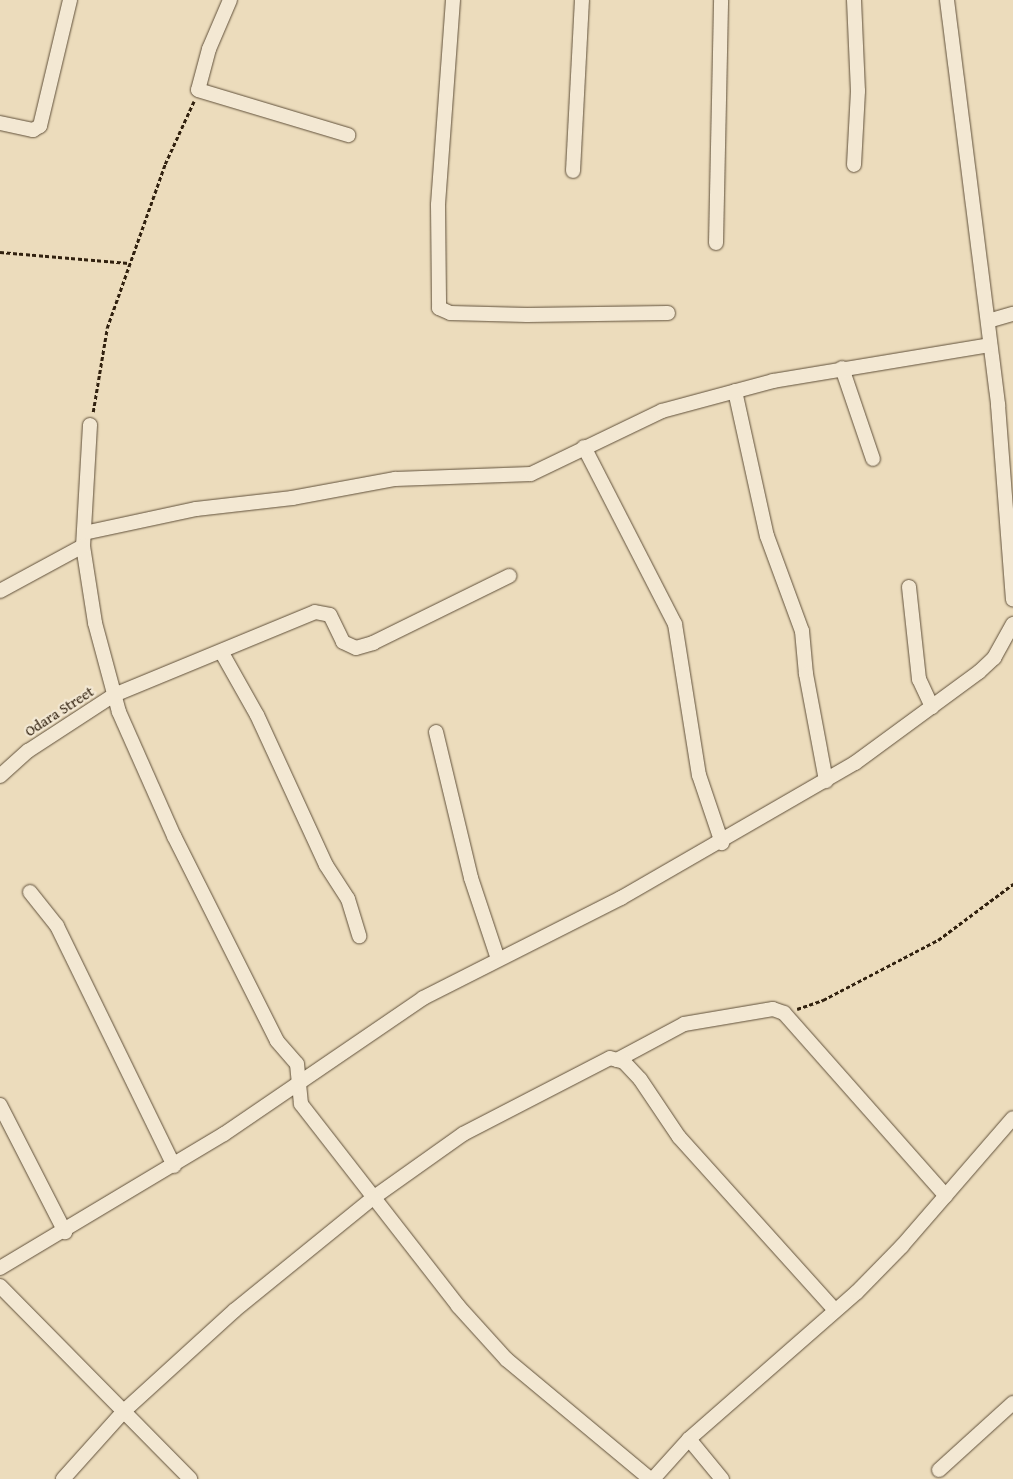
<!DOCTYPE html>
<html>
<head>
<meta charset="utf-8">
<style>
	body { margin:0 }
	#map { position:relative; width:1013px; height:1479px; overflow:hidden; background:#ecdcbc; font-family:"Gentium Book Plus",serif }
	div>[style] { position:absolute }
	.path>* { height:2.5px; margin-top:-1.25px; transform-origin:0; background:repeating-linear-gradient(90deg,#31210f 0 4px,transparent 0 6.5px) }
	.roads { filter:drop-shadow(0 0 1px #60503a) drop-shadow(0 0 1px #60503a) }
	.street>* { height:14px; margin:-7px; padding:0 7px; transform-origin:7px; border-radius:7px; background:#f3e8d3 }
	span { translate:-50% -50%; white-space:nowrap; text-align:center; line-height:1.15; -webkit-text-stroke:4.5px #f3e8d3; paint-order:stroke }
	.street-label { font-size:15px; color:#31210f }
</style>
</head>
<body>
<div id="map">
	<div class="path">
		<div style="left:0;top:252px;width:129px;rotate:4.9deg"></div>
		<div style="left:93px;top:412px;width:85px;rotate:-80.5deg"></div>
		<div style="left:107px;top:328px;width:174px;rotate:-70.5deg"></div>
		<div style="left:165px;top:164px;width:69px;rotate:-65.3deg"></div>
		<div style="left:797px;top:1009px;width:28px;rotate:-19deg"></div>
		<div style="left:823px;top:1000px;width:130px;rotate:-27.6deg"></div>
		<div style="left:938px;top:940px;width:94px;rotate:-36.7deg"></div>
	</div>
	<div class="roads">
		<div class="street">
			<div style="left:230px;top:0;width:53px;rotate:113.2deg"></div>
			<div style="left:209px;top:49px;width:42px;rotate:105deg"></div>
			<div style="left:198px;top:90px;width:157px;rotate:16.7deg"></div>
			<div style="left:453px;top:0;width:206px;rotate:94.2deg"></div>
			<div style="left:438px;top:205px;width:103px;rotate:89.4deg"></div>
			<div style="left:439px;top:308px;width:12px;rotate:24deg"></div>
			<div style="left:450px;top:313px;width:77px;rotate:1.5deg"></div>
			<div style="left:527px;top:315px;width:141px;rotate:-0.8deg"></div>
			<div style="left:854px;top:0;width:91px;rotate:87.5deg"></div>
			<div style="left:858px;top:91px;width:74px;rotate:93.1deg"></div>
			<div style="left:947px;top:0;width:408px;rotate:82.8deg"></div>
			<div style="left:998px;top:405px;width:195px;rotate:85.6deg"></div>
			<div style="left:0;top:123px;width:34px;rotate:12deg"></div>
			<div style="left:33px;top:130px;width:8px;rotate:-30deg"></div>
			<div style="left:40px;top:126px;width:130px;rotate:-76.6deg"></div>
			<div style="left:573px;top:171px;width:171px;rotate:-87deg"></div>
			<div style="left:716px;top:243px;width:243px;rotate:-88.8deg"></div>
			<div style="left:988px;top:321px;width:26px;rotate:-16deg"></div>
			<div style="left:842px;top:368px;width:96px;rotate:71.2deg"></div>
			<div style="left:735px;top:391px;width:148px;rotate:77.6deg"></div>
			<div style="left:767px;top:536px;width:101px;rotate:69.8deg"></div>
			<div style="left:802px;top:631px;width:43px;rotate:84.7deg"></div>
			<div style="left:806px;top:674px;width:109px;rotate:79.4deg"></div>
			<div style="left:90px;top:425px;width:121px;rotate:93.3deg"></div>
			<div style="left:83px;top:546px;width:78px;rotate:81.1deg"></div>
			<div style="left:95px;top:623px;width:92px;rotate:74.9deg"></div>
			<div style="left:119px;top:712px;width:136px;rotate:66.1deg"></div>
			<div style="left:174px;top:836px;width:229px;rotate:63.3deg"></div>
			<div style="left:277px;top:1041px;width:30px;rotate:49deg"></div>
			<div style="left:297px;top:1064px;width:40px;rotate:84.3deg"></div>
			<div style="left:301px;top:1104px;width:256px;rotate:52.1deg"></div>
			<div style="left:458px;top:1306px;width:72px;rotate:47.8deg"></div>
			<div style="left:506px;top:1359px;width:187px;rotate:39.8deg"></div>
			<div style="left:584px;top:447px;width:199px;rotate:62.8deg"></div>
			<div style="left:675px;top:624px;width:153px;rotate:81deg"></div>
			<div style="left:699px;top:775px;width:72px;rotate:71.3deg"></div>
			<div style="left:84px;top:533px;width:115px;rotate:-12.1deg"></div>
			<div style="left:196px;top:509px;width:97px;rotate:-6.5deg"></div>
			<div style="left:292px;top:498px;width:105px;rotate:-10.5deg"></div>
			<div style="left:395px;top:479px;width:136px;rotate:-2.1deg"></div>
			<div style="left:531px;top:474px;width:145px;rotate:-25.7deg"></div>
			<div style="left:662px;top:411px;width:115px;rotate:-15.1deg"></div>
			<div style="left:773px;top:381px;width:220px;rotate:-9.4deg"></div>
			<div style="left:909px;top:587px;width:93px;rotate:83.8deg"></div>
			<div style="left:919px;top:679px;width:31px;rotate:65deg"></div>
			<div style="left:0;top:591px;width:94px;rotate:-28.5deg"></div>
			<div style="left:222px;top:653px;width:71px;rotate:60.6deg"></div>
			<div style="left:257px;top:715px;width:165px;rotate:65.3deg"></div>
			<div style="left:326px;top:865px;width:40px;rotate:57.1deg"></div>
			<div style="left:348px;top:899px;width:39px;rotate:73deg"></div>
			<div style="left:436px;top:732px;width:150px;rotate:76.5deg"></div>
			<div style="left:471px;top:878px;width:85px;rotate:71.6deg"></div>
			<div style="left:0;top:776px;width:38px;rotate:-42deg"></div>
			<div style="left:28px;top:751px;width:103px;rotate:-33.1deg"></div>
			<div style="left:114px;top:695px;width:217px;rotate:-22.4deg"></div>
			<div style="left:315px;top:612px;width:15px;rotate:11deg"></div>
			<div style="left:330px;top:615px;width:30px;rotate:64deg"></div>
			<div style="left:343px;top:642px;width:14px;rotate:25deg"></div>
			<div style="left:356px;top:648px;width:18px;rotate:-16deg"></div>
			<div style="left:373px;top:643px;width:152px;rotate:-26.2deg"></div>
			<div style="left:30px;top:892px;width:43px;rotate:51.5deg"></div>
			<div style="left:57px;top:926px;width:267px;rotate:64deg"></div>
			<div style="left:617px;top:1060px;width:76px;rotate:-28.2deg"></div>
			<div style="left:684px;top:1024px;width:90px;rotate:-9.6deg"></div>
			<div style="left:773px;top:1009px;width:12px;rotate:20deg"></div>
			<div style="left:784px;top:1013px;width:244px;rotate:48.5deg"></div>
			<div style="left:0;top:1105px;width:143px;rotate:62.9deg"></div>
			<div style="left:0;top:1268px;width:261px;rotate:-30.9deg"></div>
			<div style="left:224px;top:1134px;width:241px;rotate:-34.3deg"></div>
			<div style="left:423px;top:998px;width:222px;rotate:-26.8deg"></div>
			<div style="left:621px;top:898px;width:270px;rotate:-30deg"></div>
			<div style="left:855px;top:763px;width:154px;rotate:-36.3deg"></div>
			<div style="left:979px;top:672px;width:21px;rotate:-43deg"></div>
			<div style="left:994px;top:658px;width:39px;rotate:-61deg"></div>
			<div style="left:0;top:1286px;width:271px;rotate:45.4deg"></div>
			<div style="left:689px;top:1439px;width:52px;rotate:50.5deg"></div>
			<div style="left:939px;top:1470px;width:100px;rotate:-42.2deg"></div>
			<div style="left:63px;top:1479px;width:91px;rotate:-48.1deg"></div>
			<div style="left:124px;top:1411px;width:150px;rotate:-42.3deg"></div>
			<div style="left:235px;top:1310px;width:178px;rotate:-39.1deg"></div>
			<div style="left:373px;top:1198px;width:110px;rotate:-35.4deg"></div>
			<div style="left:463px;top:1134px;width:165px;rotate:-27.3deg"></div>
			<div style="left:610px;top:1058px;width:15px;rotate:16deg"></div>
			<div style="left:624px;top:1062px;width:23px;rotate:47deg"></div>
			<div style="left:640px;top:1079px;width:70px;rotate:56.1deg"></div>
			<div style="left:679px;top:1137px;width:233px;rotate:48deg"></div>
			<div style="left:653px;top:1479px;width:54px;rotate:-48deg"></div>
			<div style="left:689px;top:1439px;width:223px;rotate:-41.2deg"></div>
			<div style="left:857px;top:1292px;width:64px;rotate:-45.6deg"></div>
			<div style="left:902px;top:1246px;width:169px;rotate:-49.1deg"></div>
		</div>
	</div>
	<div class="street-label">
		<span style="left:59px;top:711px;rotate:-33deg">Odara Street</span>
	</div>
</div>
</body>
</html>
